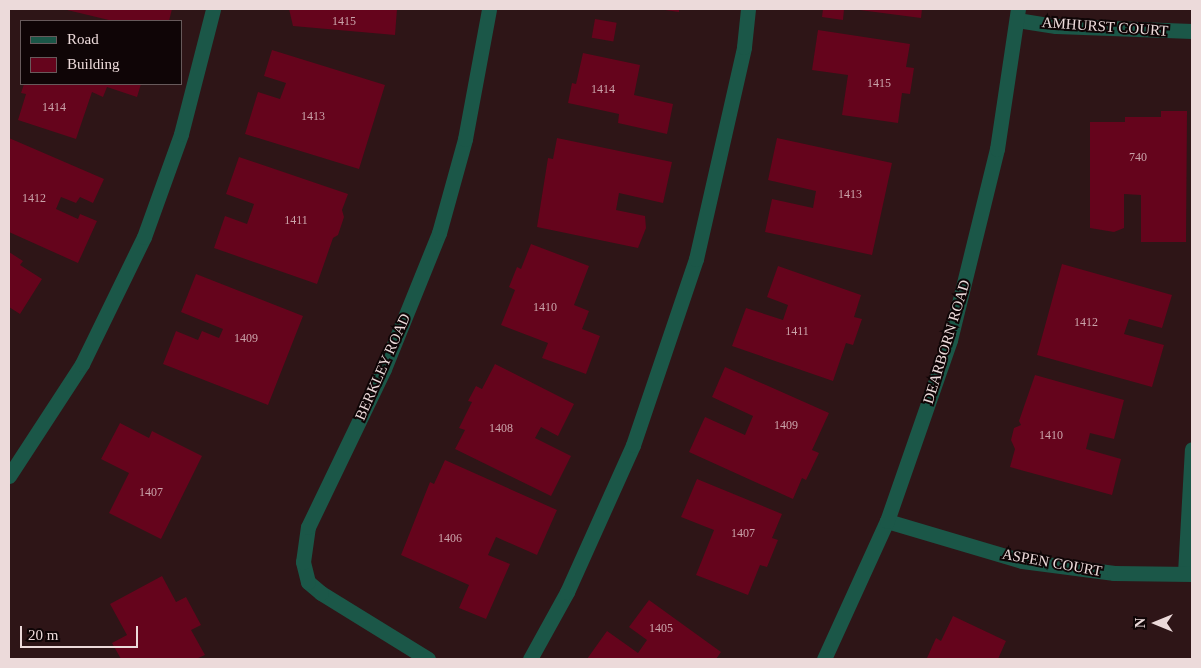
<!DOCTYPE html>
<html>
<head>
<meta charset="utf-8">
<style>
	body { margin:0 }
	#map { position:relative; width:1201px; height:668px; overflow:hidden; background:#2e1517; font-family:"Times New Roman",serif }
	div>[style] { position:absolute }
	.building>* { inset:0; background:#65041c; transform-origin:0 0 }
	.lane>* { height:15px; margin:-7.5px; padding:0 7.5px; transform-origin:7.5px; border-radius:7.5px; background:#1b5748 }
	.street>* { height:15px; margin:-7.5px; padding:0 7.5px; transform-origin:7.5px; border-radius:7.5px; background:#1b5748 }
	span { translate:-50% -50%; white-space:nowrap; text-align:center; line-height:1.15; -webkit-text-stroke:4px #0f0506; paint-order:stroke }
	.number-label { font-size:12px; color:#caa4aa }
	.number-label span { -webkit-text-stroke-width:0 }
	.street-label { font-size:15px; color:#ecdada }
	.frame { position:absolute; inset:0; border:10px solid #ecdada; pointer-events:none }
	.legend { position:absolute; left:20px; top:20px; width:162px; height:65px; box-sizing:border-box; background:#0f0506; border:1px solid #675a5b; margin:0; padding:6px 9px; list-style:none; font-size:15px; color:#ecdada }
	.legend li { display:flex; align-items:center; gap:10px; height:25px }
	.legend b { width:25px; border:1px solid #675a5b }
	.north { position:absolute; left:1131px; top:598px; width:50px; height:50px; -webkit-text-stroke:4px #0f0506; paint-order:stroke; rotate:270deg; font-size:14px; font-weight:700; line-height:20px; text-align:center; color:#ecdada }
	.north::after { content:''; display:block; margin:auto; width:18px; height:22px; background:#ecdada; clip-path:polygon(50% 0,100% 100%,50% 72%,0 100%) }
	.scale { position:absolute; left:20px; top:626px; width:118px; height:22px; box-sizing:border-box; border:2px solid #ecdada; border-top:0; padding-left:6px; font-size:15px; line-height:18px; white-space:nowrap; color:#ecdada; -webkit-text-stroke:4px #0f0506; paint-order:stroke }
</style>
</head>
<body>
<div id="map">
	<div class="building">
		<div style="clip-path:polygon(63px 9px,172px 9px,169px 21px,113px 21px)"></div>
		<div style="clip-path:polygon(289px 9px,397px 9px,395px 35px,293px 26px)"></div>
		<div style="clip-path:polygon(658px 9px,679px 9px,679px 12px)"></div>
		<div style="clip-path:polygon(823px 9px,844px 9px,843px 20px,822px 17px)"></div>
		<div style="clip-path:polygon(852px 9px,922px 9px,921px 18px)"></div>
		<div style="left:595px;top:19px;width:22px;height:19px;rotate:10deg"></div>
		<div style="clip-path:polygon(818px 30px,910px 44px,906px 67px,914px 68px,910px 94px,902px 93px,898px 123px,842px 115px,848px 75px,812px 70px)"></div>
		<div style="clip-path:polygon(272px 50px,385px 85px,359px 169px,245px 134px,258px 92px,280px 99px,286px 83px,264px 76px)"></div>
		<div style="clip-path:polygon(583px 53px,640px 65px,634px 95px,673px 104px,667px 134px,618px 123px,619px 114px,568px 103px,572px 83px,576px 84px)"></div>
		<div style="clip-path:polygon(24px 84px,141px 84px,137px 97px,107px 87px,103px 97px,92px 92px,76px 139px,18px 120px,26px 94px,21px 93px)"></div>
		<div style="clip-path:polygon(1161px 111px,1187px 111px,1186px 242px,1141px 242px,1141px 195px,1124px 194px,1124px 228px,1114px 232px,1090px 228px,1090px 122px,1125px 122px,1125px 117px,1161px 117px)"></div>
		<div style="clip-path:polygon(9px 138px,104px 179px,93px 203px,80px 197px,76px 203px,61px 197px,56px 209px,78px 219px,80px 214px,97px 221px,78px 263px,9px 232px)"></div>
		<div style="clip-path:polygon(557px 138px,672px 162px,663px 203px,619px 193px,616px 210px,645px 216px,646px 228px,638px 248px,537px 227px,548px 158px,553px 159px)"></div>
		<div style="clip-path:polygon(777px 138px,892px 163px,872px 255px,765px 232px,772px 199px,813px 208px,816px 191px,768px 180px)"></div>
		<div style="clip-path:polygon(239px 157px,348px 194px,342px 210px,344px 217px,338px 235px,333px 238px,317px 284px,214px 248px,225px 216px,247px 224px,254px 204px,226px 194px)"></div>
		<div style="clip-path:polygon(531px 244px,589px 266px,574px 305px,589px 311px,582px 329px,600px 336px,586px 374px,542px 358px,548px 343px,501px 325px,515px 290px,509px 287px,517px 267px,521px 269px)"></div>
		<div style="clip-path:polygon(9px 252px,23px 261px,20px 265px,42px 279px,20px 314px,9px 307px)"></div>
		<div style="clip-path:polygon(1062px 264px,1172px 295px,1162px 328px,1129px 319px,1124px 334px,1164px 345px,1152px 387px,1037px 355px)"></div>
		<div style="clip-path:polygon(778px 266px,861px 295px,854px 317px,862px 319px,853px 345px,846px 343px,833px 381px,732px 346px,746px 308px,783px 320px,788px 305px,767px 297px)"></div>
		<div style="clip-path:polygon(196px 274px,303px 316px,268px 405px,163px 364px,176px 331px,198px 340px,202px 331px,219px 338px,223px 329px,181px 312px)"></div>
		<div style="clip-path:polygon(495px 364px,574px 404px,558px 436px,541px 427px,535px 438px,571px 456px,551px 496px,455px 449px,465px 430px,459px 428px,472px 402px,468px 401px,476px 386px,482px 389px)"></div>
		<div style="clip-path:polygon(725px 367px,829px 413px,812px 450px,819px 453px,806px 480px,802px 478px,793px 499px,689px 452px,705px 417px,745px 435px,753px 416px,712px 397px)"></div>
		<div style="clip-path:polygon(1035px 375px,1124px 400px,1114px 439px,1090px 433px,1086px 449px,1121px 459px,1112px 495px,1010px 467px,1015px 449px,1011px 440px,1014px 428px,1021px 425px,1019px 421px)"></div>
		<div style="clip-path:polygon(120px 423px,149px 438px,152px 431px,202px 456px,161px 539px,109px 513px,129px 473px,101px 459px)"></div>
		<div style="clip-path:polygon(445px 460px,557px 510px,537px 555px,496px 537px,488px 555px,510px 564px,486px 619px,459px 608px,469px 585px,401px 555px,430px 482px,434px 484px)"></div>
		<div style="clip-path:polygon(697px 479px,782px 514px,772px 538px,778px 540px,767px 567px,760px 565px,748px 595px,696px 575px,714px 530px,681px 517px)"></div>
		<div style="clip-path:polygon(162px 576px,176px 602px,186px 597px,201px 625px,191px 630px,205px 655px,196px 659px,121px 659px,112px 643px,127px 635px,110px 604px)"></div>
		<div style="clip-path:polygon(649px 600px,721px 652px,716px 659px,587px 659px,607px 631px,638px 653px,647px 640px,629px 627px)"></div>
		<div style="clip-path:polygon(953px 616px,1006px 641px,998px 659px,927px 658px,936px 638px,941px 641px)"></div>
	</div>
	<div class="lane">
		<div style="left:9px;top:476px;width:134px;rotate:-56.9deg"></div>
		<div style="left:82px;top:364px;width:141px;rotate:-64deg"></div>
		<div style="left:144px;top:237px;width:109px;rotate:-70.2deg"></div>
		<div style="left:181px;top:134px;width:129px;rotate:-75.6deg"></div>
		<div style="left:1185px;top:573px;width:124px;rotate:-86.8deg"></div>
		<div style="left:530px;top:659px;width:77px;rotate:-61.1deg"></div>
		<div style="left:567px;top:592px;width:161px;rotate:-65.8deg"></div>
		<div style="left:633px;top:445px;width:196px;rotate:-71.3deg"></div>
		<div style="left:696px;top:259px;width:217px;rotate:-77.2deg"></div>
		<div style="left:744px;top:47px;width:38px;rotate:-84deg"></div>
	</div>
	<div class="street">
		<div style="left:1017px;top:20px;width:39px;rotate:9deg"></div>
		<div style="left:1056px;top:26px;width:136px;rotate:2.1deg"></div>
		<div style="left:887px;top:521px;width:141px;rotate:16.5deg"></div>
		<div style="left:1022px;top:561px;width:93px;rotate:7.4deg"></div>
		<div style="left:1114px;top:573px;width:78px;rotate:0.7deg"></div>
		<div style="left:428px;top:659px;width:126px;rotate:-148.3deg"></div>
		<div style="left:321px;top:593px;width:17px;rotate:-140deg"></div>
		<div style="left:308px;top:582px;width:21px;rotate:-104deg"></div>
		<div style="left:303px;top:562px;width:35px;rotate:-82deg"></div>
		<div style="left:308px;top:527px;width:175px;rotate:-64.3deg"></div>
		<div style="left:384px;top:369px;width:147px;rotate:-68deg"></div>
		<div style="left:439px;top:233px;width:98px;rotate:-74.5deg"></div>
		<div style="left:465px;top:139px;width:132px;rotate:-79.5deg"></div>
		<div style="left:824px;top:659px;width:152px;rotate:-65.5deg"></div>
		<div style="left:887px;top:521px;width:192px;rotate:-70.8deg"></div>
		<div style="left:950px;top:340px;width:197px;rotate:-76.2deg"></div>
		<div style="left:997px;top:149px;width:142px;rotate:-81.5deg"></div>
	</div>
	<div class="number-label">
		<span style="left:344px;top:22px">1415</span>
		<span style="left:879px;top:84px">1415</span>
		<span style="left:603px;top:90px">1414</span>
		<span style="left:54px;top:108px">1414</span>
		<span style="left:313px;top:117px">1413</span>
		<span style="left:1138px;top:158px">740</span>
		<span style="left:850px;top:195px">1413</span>
		<span style="left:34px;top:199px">1412</span>
		<span style="left:296px;top:221px">1411</span>
		<span style="left:545px;top:308px">1410</span>
		<span style="left:1086px;top:323px">1412</span>
		<span style="left:797px;top:332px">1411</span>
		<span style="left:246px;top:339px">1409</span>
		<span style="left:786px;top:426px">1409</span>
		<span style="left:501px;top:429px">1408</span>
		<span style="left:1051px;top:436px">1410</span>
		<span style="left:151px;top:493px">1407</span>
		<span style="left:743px;top:534px">1407</span>
		<span style="left:450px;top:539px">1406</span>
		<span style="left:661px;top:629px">1405</span>
	</div>
	<div class="street-label">
		<span style="left:1105px;top:27px;rotate:4deg">AMHURST COURT</span>
		<span style="left:947px;top:342px;rotate:-73deg">DEARBORN ROAD</span>
		<span style="left:383px;top:367px;rotate:-66deg">BERKLEY ROAD</span>
		<span style="left:1052px;top:563px;rotate:10deg">ASPEN COURT</span>
	</div>
	<div class="frame"></div>
	<ul class="legend">
	<li><b style="height:6px;background:#1b5748"></b>Road</li>
	<li><b style="height:14px;background:#65041c"></b>Building</li>
	</ul>
	<div class="north">N</div>
	<div class="scale">20 m</div>
</div>
</body>
</html>
